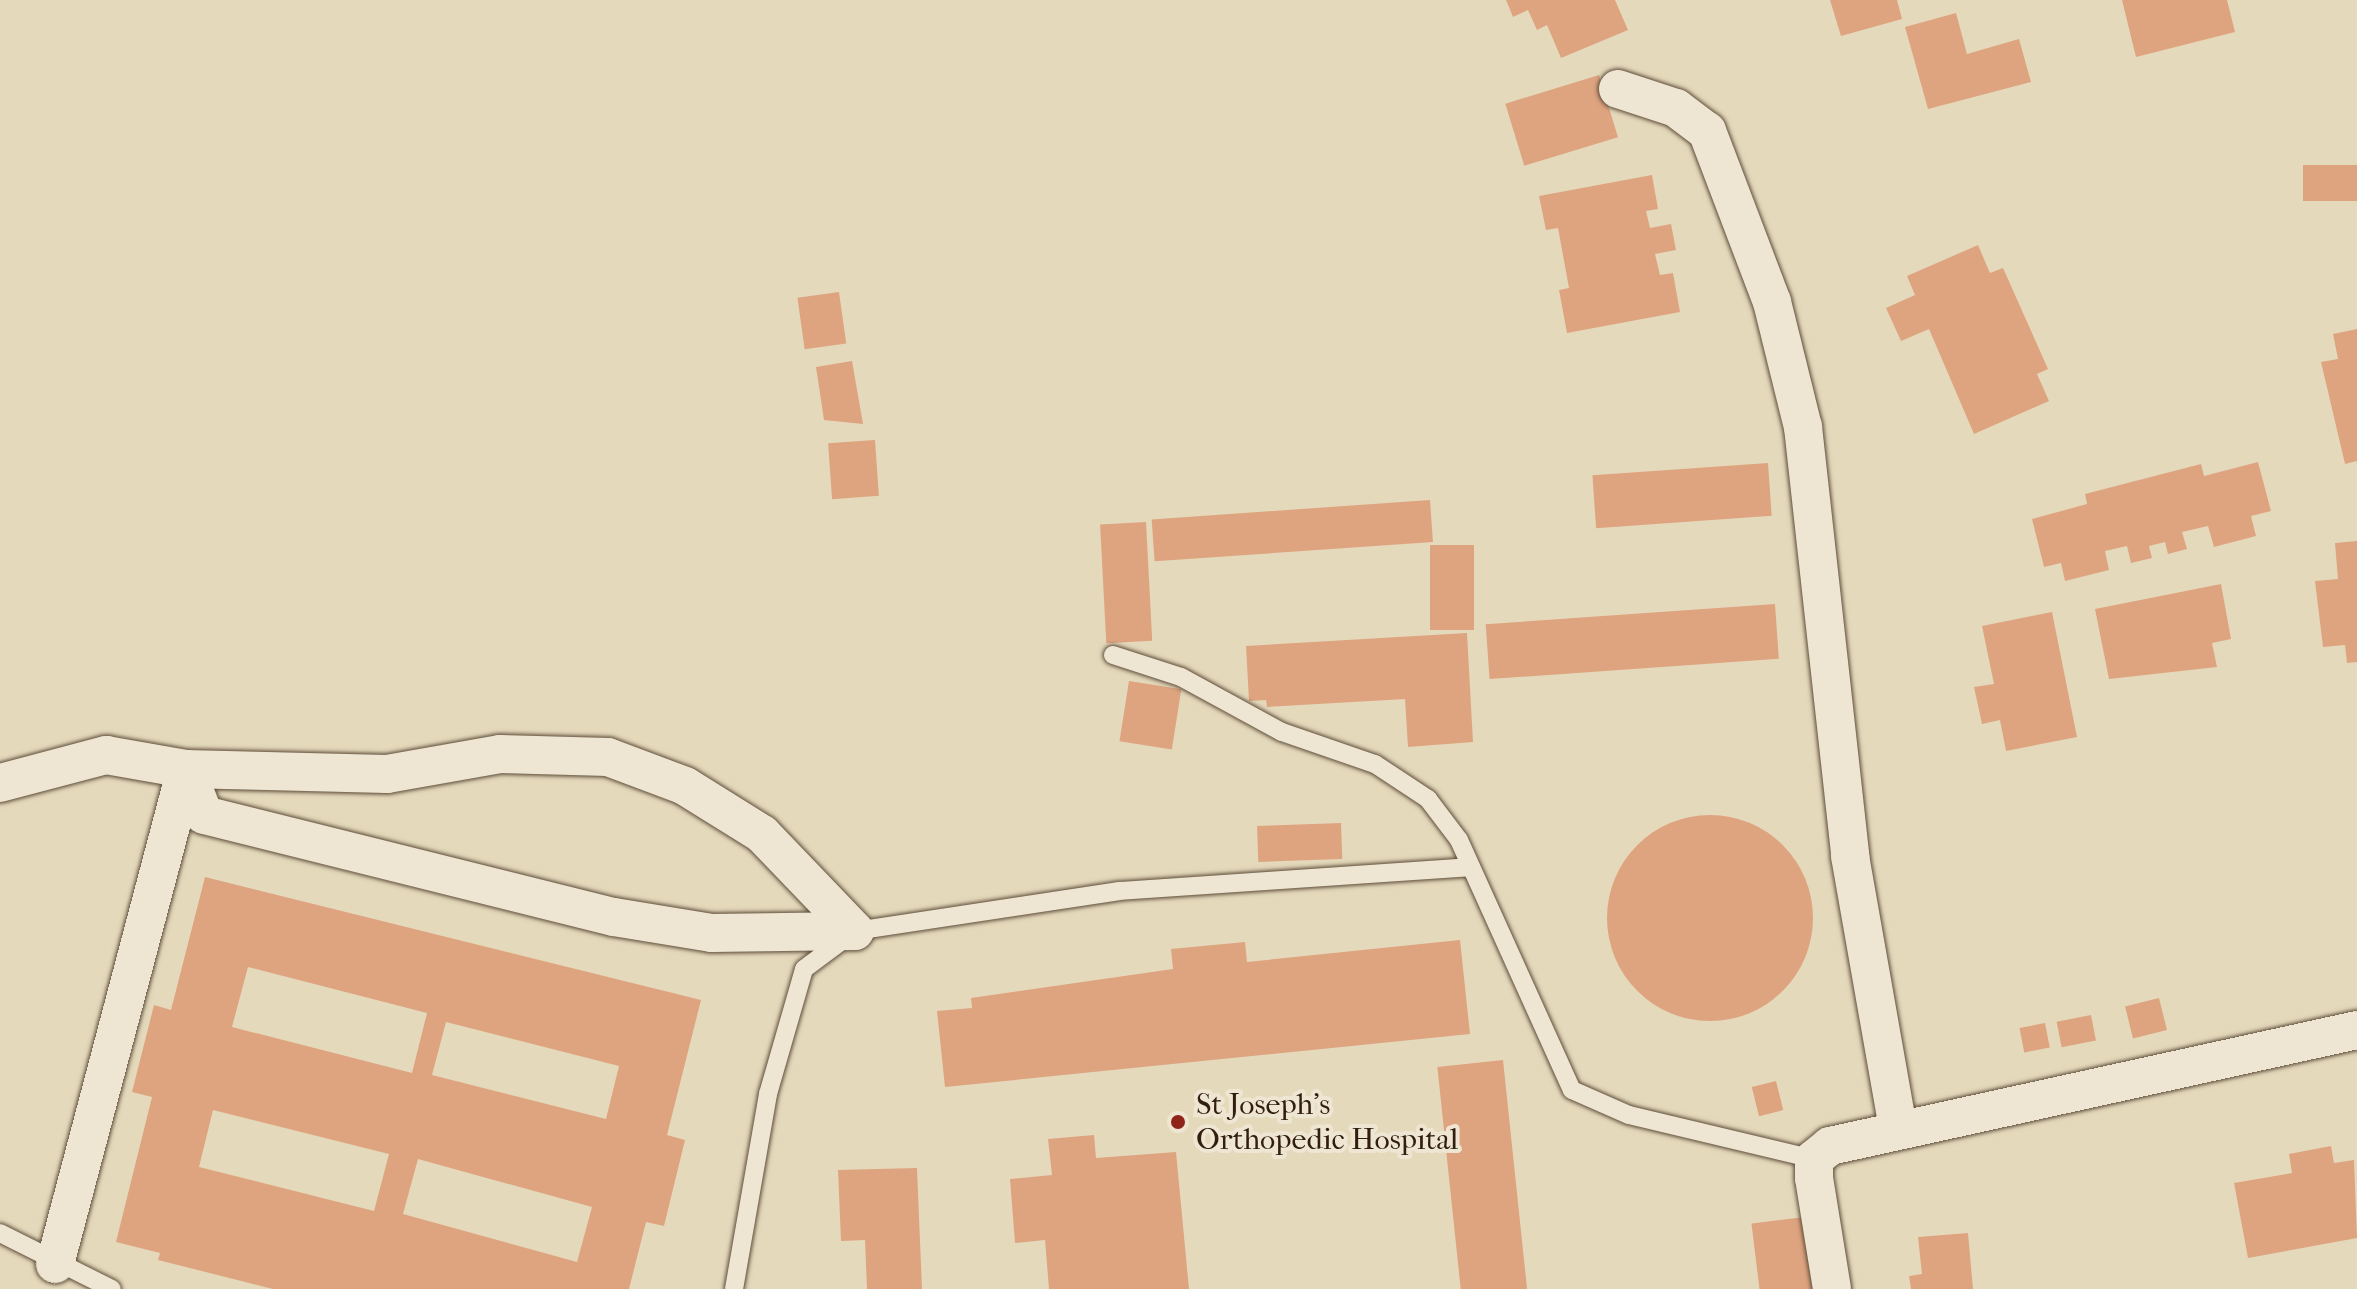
<!DOCTYPE html>
<html>
<head>
<meta charset="utf-8">
<style>
	body { margin:0 }
	#map { position:relative; width:2357px; height:1289px; overflow:hidden; background:#e5d9bc; font-family:"IM FELL French Canon",serif }
	div>[style] { position:absolute }
	.building>* { inset:0; background:#dea480; transform-origin:0 0 }
	.round { border-radius:50% }
	.roads { filter:drop-shadow(0 0 2px #5e4d39) drop-shadow(0 0 2px #5e4d39) }
	.lane>* { height:18px; margin:-9px; padding:0 9px; transform-origin:9px; border-radius:9px; background:#eee6d3 }
	.street>* { height:38px; margin:-19px; padding:0 19px; transform-origin:19px; border-radius:19px; background:#eee6d3 }
	.dots>* { width:22px; height:22px; translate:-50% -50%; box-sizing:border-box; border:4px solid #eee6d3; border-radius:50% }
	span { translate:-50% -50%; white-space:nowrap; text-align:center; line-height:1.15; -webkit-text-stroke:8px #eee6d3; paint-order:stroke }
	.poi-label { font-size:30px; color:#311e0d }
	.left { translate:0 -50%; text-align:left }
</style>
</head>
<body>
<div id="map">
	<div class="building">
		<div style="clip-path:polygon(1506px 0,1615px 0,1628px 30px,1561px 58px,1547px 25px,1537px 30px,1528px 10px,1513px 17px)"></div>
		<div style="clip-path:polygon(1830px 0,1897px 0,1902px 19px,1841px 36px)"></div>
		<div style="clip-path:polygon(2122px 0,2227px 0,2235px 32px,2136px 57px)"></div>
		<div style="clip-path:polygon(1956px 13px,1967px 54px,2019px 39px,2031px 82px,1928px 109px,1905px 27px)"></div>
		<div style="left:1599px;top:75px;width:65px;height:98px;rotate:73deg"></div>
		<div style="left:2357px;top:165px;width:36px;height:54px;rotate:90deg"></div>
		<div style="clip-path:polygon(1652px 175px,1658px 209px,1646px 211px,1650px 228px,1671px 224px,1676px 250px,1655px 254px,1660px 275px,1673px 273px,1680px 312px,1567px 333px,1559px 290px,1569px 288px,1558px 228px,1546px 230px,1539px 196px)"></div>
		<div style="clip-path:polygon(1978px 245px,1990px 273px,2003px 268px,2048px 369px,2037px 374px,2049px 401px,1974px 434px,1929px 329px,1901px 341px,1886px 308px,1915px 295px,1907px 276px)"></div>
		<div style="left:839px;top:292px;width:52px;height:42px;rotate:82deg"></div>
		<div style="clip-path:polygon(2357px 329px,2357px 461px,2345px 464px,2321px 362px,2338px 359px,2333px 334px)"></div>
		<div style="clip-path:polygon(852px 361px,863px 424px,824px 420px,816px 367px)"></div>
		<div style="left:875px;top:440px;width:56px;height:47px;rotate:86deg"></div>
		<div style="clip-path:polygon(2258px 462px,2271px 511px,2251px 516px,2256px 536px,2214px 547px,2208px 526px,2182px 532px,2187px 549px,2168px 554px,2165px 542px,2149px 546px,2152px 558px,2131px 563px,2127px 546px,2105px 551px,2109px 570px,2065px 581px,2061px 563px,2044px 567px,2032px 519px,2087px 504px,2085px 494px,2201px 464px,2204px 476px)"></div>
		<div style="left:1768px;top:463px;width:53px;height:176px;rotate:86deg"></div>
		<div style="left:1430px;top:500px;width:42px;height:279px;rotate:86deg"></div>
		<div style="left:1146px;top:522px;width:119px;height:46px;rotate:87deg"></div>
		<div style="clip-path:polygon(2357px 541px,2357px 662px,2347px 663px,2345px 645px,2323px 647px,2315px 581px,2338px 579px,2335px 543px)"></div>
		<div style="left:1430px;top:545px;width:44px;height:85px"></div>
		<div style="clip-path:polygon(2221px 584px,2231px 639px,2212px 643px,2217px 667px,2109px 679px,2095px 609px)"></div>
		<div style="left:1775px;top:604px;width:55px;height:290px;rotate:86deg"></div>
		<div style="clip-path:polygon(2052px 612px,2077px 737px,2006px 751px,2000px 720px,1982px 724px,1974px 687px,1994px 684px,1982px 626px)"></div>
		<div style="clip-path:polygon(1467px 633px,1473px 742px,1408px 747px,1405px 699px,1267px 707px,1266px 700px,1249px 701px,1246px 646px)"></div>
		<div style="left:1129px;top:681px;width:53px;height:61px;rotate:9deg"></div>
		<div class="round" style="left:1607px;top:815px;width:206px;height:206px"></div>
		<div style="left:1341px;top:823px;width:36px;height:84px;rotate:88deg"></div>
		<div style="clip-path:polygon(evenodd,205px 877px,701px 1000px,667px 1135px,685px 1140px,664px 1226px,646px 1222px,629px 1289px,273px 1289px,158px 1260px,160px 1253px,116px 1242px,152px 1097px,132px 1092px,154px 1005px,171px 1010px,205px 877px,248px 967px,427px 1013px,412px 1073px,232px 1027px,248px 967px,205px 877px,446px 1022px,619px 1066px,606px 1119px,432px 1075px,446px 1022px,205px 877px,213px 1110px,389px 1154px,374px 1211px,199px 1167px,213px 1110px,205px 877px,418px 1159px,592px 1207px,577px 1262px,403px 1214px,418px 1159px)"></div>
		<div style="clip-path:polygon(1460px 940px,1470px 1034px,945px 1087px,937px 1011px,972px 1008px,971px 998px,1173px 969px,1171px 949px,1245px 942px,1247px 962px)"></div>
		<div style="left:2159px;top:998px;width:33px;height:35px;rotate:76deg"></div>
		<div style="left:2091px;top:1015px;width:26px;height:35px;rotate:79deg"></div>
		<div style="left:2045px;top:1023px;width:25px;height:26px;rotate:79deg"></div>
		<div style="left:1503px;top:1060px;width:230px;height:66px;rotate:84deg"></div>
		<div style="left:1776px;top:1081px;width:30px;height:25px;rotate:76deg"></div>
		<div style="clip-path:polygon(1094px 1135px,1096px 1158px,1176px 1152px,1189px 1289px,1049px 1289px,1045px 1240px,1015px 1243px,1010px 1179px,1052px 1175px,1048px 1139px)"></div>
		<div style="clip-path:polygon(2331px 1146px,2334px 1163px,2354px 1160px,2357px 1238px,2248px 1258px,2234px 1183px,2292px 1173px,2289px 1154px)"></div>
		<div style="clip-path:polygon(917px 1168px,922px 1289px,867px 1289px,865px 1240px,841px 1241px,838px 1170px)"></div>
		<div style="left:1813px;top:1216px;width:74px;height:62px;rotate:83deg"></div>
		<div style="clip-path:polygon(1968px 1233px,1973px 1289px,1911px 1289px,1909px 1276px,1922px 1274px,1918px 1237px)"></div>
	</div>
	<div class="roads">
		<div class="lane">
			<div style="left:1113px;top:655px;width:71px;rotate:17.9deg"></div>
			<div style="left:1181px;top:677px;width:115px;rotate:28.6deg"></div>
			<div style="left:1282px;top:732px;width:98px;rotate:19deg"></div>
			<div style="left:1375px;top:764px;width:64px;rotate:33.4deg"></div>
			<div style="left:1428px;top:799px;width:51px;rotate:52.9deg"></div>
			<div style="left:1459px;top:840px;width:274px;rotate:65.7deg"></div>
			<div style="left:1572px;top:1090px;width:62px;rotate:23.7deg"></div>
			<div style="left:1629px;top:1115px;width:190px;rotate:13.4deg"></div>
			<div style="left:0;top:1233px;width:125px;rotate:26.6deg"></div>
			<div style="left:734px;top:1289px;width:198px;rotate:-80.1deg"></div>
			<div style="left:768px;top:1094px;width:130px;rotate:-73.9deg"></div>
			<div style="left:804px;top:969px;width:64px;rotate:-36.7deg"></div>
			<div style="left:855px;top:931px;width:267px;rotate:-8.6deg"></div>
			<div style="left:1119px;top:891px;width:349px;rotate:-3.9deg"></div>
		</div>
		<div class="street">
			<div style="left:1618px;top:89px;width:61px;rotate:18.1deg"></div>
			<div style="left:1676px;top:108px;width:39px;rotate:37deg"></div>
			<div style="left:1707px;top:131px;width:183px;rotate:69.2deg"></div>
			<div style="left:1772px;top:302px;width:129px;rotate:76.1deg"></div>
			<div style="left:1803px;top:427px;width:432px;rotate:83.7deg"></div>
			<div style="left:1850px;top:856px;width:276px;rotate:80deg"></div>
			<div style="left:186px;top:769px;width:49px;rotate:68.6deg"></div>
			<div style="left:204px;top:815px;width:422px;rotate:14deg"></div>
			<div style="left:614px;top:917px;width:99px;rotate:9.3deg"></div>
			<div style="left:712px;top:933px;width:143px;rotate:-0.8deg"></div>
			<div style="left:0;top:783px;width:110px;rotate:-14.8deg"></div>
			<div style="left:106px;top:755px;width:81px;rotate:9.9deg"></div>
			<div style="left:186px;top:769px;width:201px;rotate:1.4deg"></div>
			<div style="left:387px;top:774px;width:115px;rotate:-10deg"></div>
			<div style="left:500px;top:754px;width:108px;rotate:1.6deg"></div>
			<div style="left:608px;top:757px;width:82px;rotate:20.6deg"></div>
			<div style="left:685px;top:786px;width:91px;rotate:31.9deg"></div>
			<div style="left:762px;top:834px;width:134px;rotate:46.2deg"></div>
			<div style="left:55px;top:1264px;width:512px;rotate:-75.18deg"></div>
			<div style="left:1832px;top:1289px;width:112px;rotate:-99.2deg"></div>
			<div style="left:1814px;top:1178px;width:19px;rotate:-90deg"></div>
			<div style="left:1814px;top:1159px;width:21px;rotate:-39deg"></div>
			<div style="left:1830px;top:1146px;width:540px;rotate:-12.41deg"></div>
		</div>
	</div>
	<div class="dots">
		<div style="left:1178px;top:1122px;background:#8f2418"></div>
	</div>
	<div class="poi-label">
		<span class="left" style="left:1196px;top:1122px">St Joseph's<br>Orthopedic Hospital</span>
	</div>
</div>
</body>
</html>
